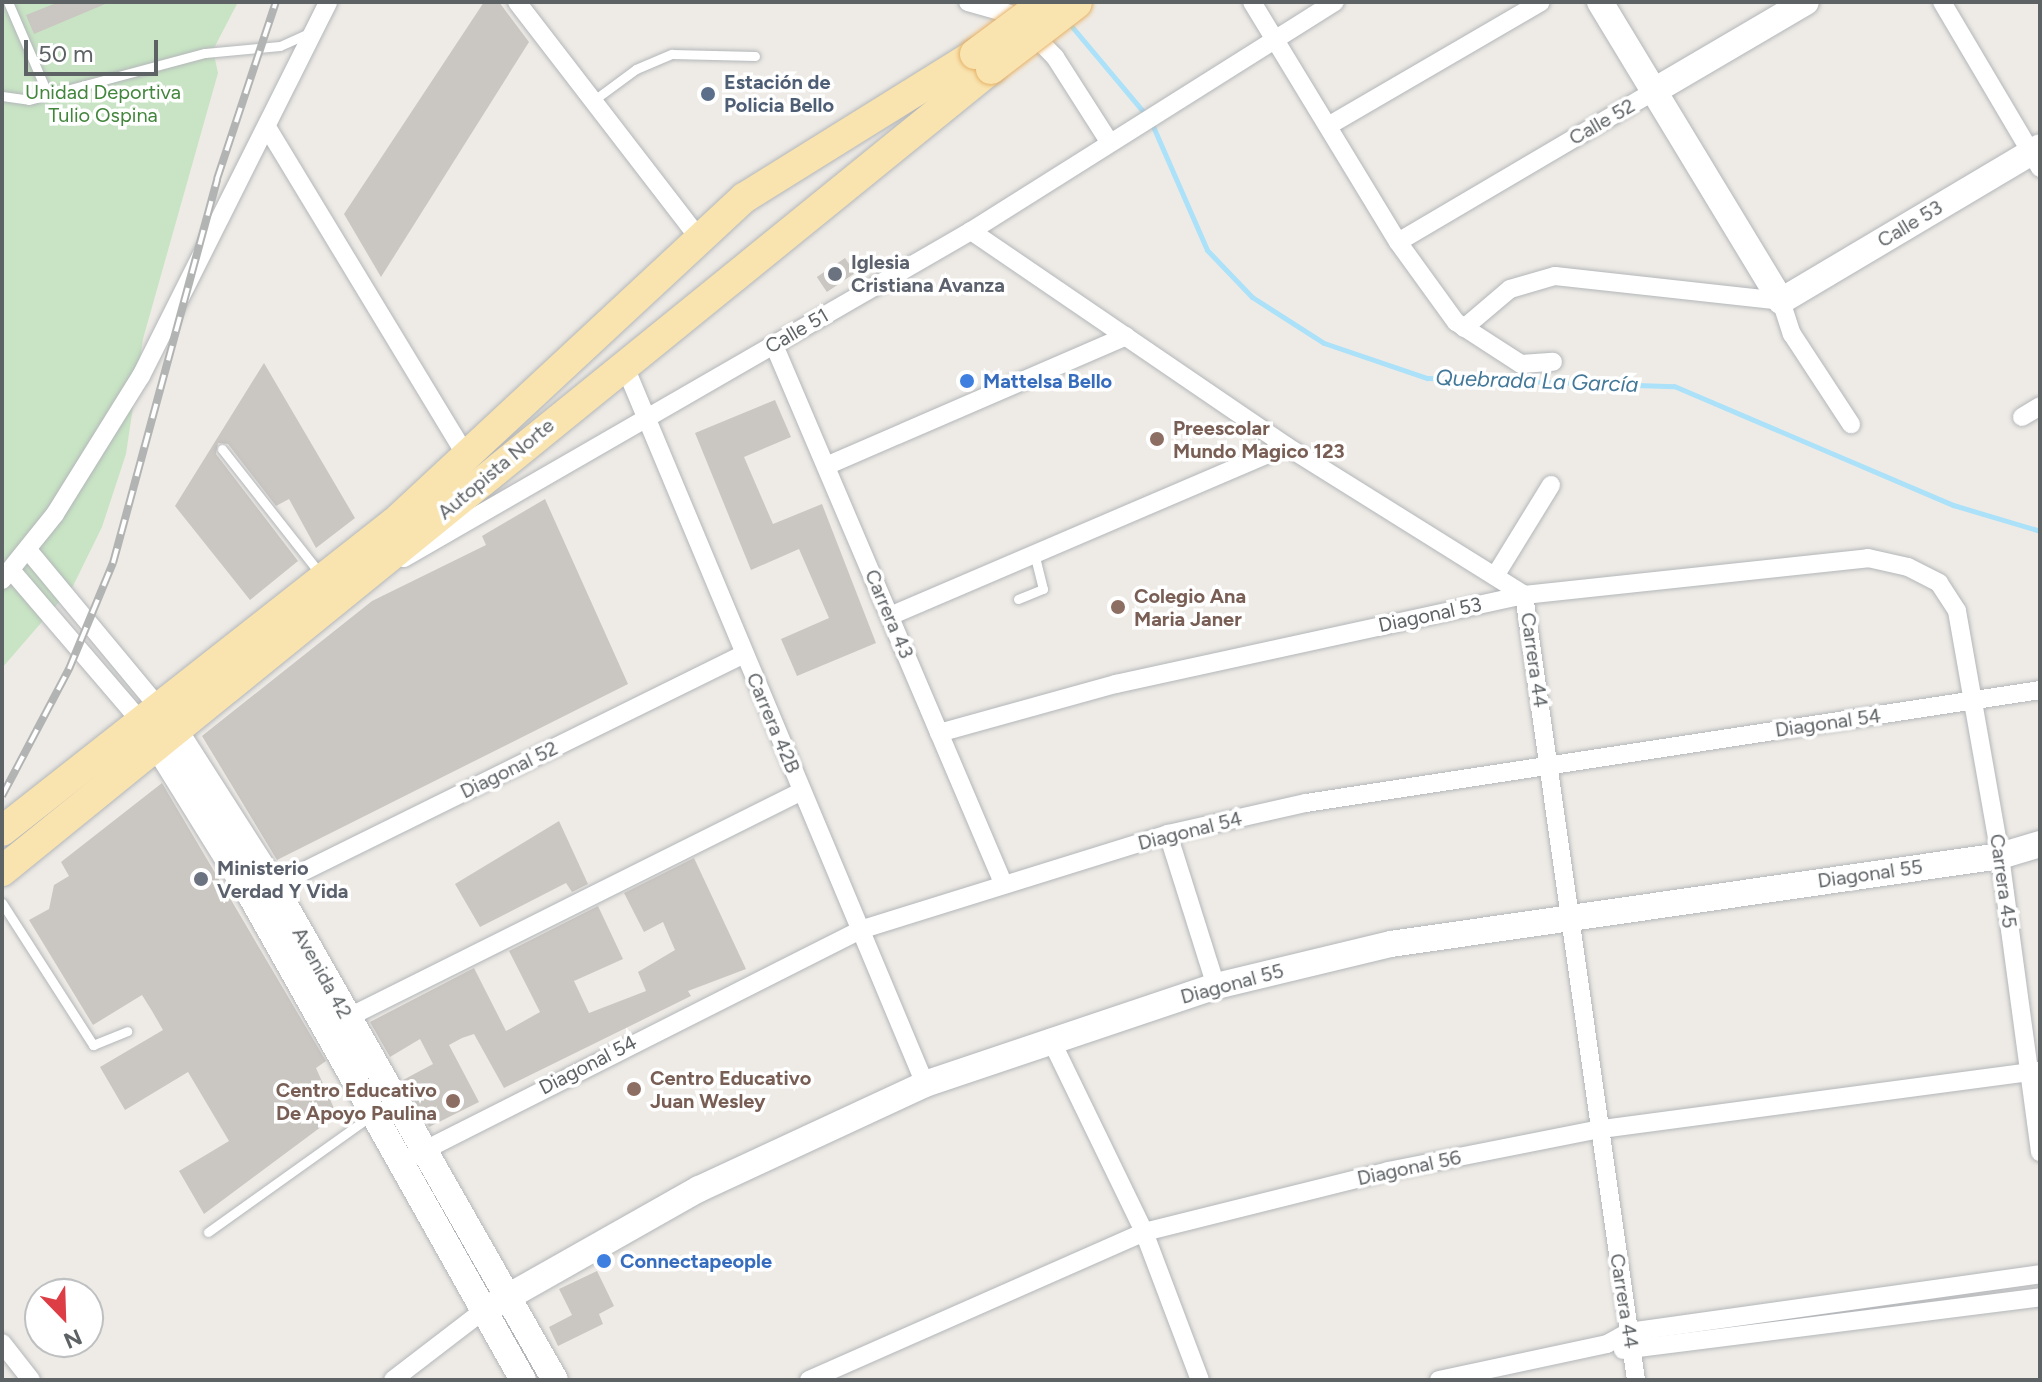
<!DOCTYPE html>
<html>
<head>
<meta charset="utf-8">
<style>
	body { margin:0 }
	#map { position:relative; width:2042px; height:1382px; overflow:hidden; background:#eeebe6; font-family:Figtree,sans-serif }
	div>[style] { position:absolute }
	.green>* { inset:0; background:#c8e4c4 }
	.stream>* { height:5px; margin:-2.5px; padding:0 2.5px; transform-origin:2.5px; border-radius:2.5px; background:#abe1f9 }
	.building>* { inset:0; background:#cac6c2; transform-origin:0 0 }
	.roads { filter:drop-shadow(0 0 2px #b3b6b9) drop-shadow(0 0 2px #b3b6b9) }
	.lane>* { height:9px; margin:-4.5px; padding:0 4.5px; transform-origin:4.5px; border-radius:4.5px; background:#fff }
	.street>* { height:18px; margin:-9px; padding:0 9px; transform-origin:9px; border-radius:9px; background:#fff }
	.secondary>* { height:26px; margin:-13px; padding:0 13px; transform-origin:13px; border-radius:13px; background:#fff }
	.primary>* { height:30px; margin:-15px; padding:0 15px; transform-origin:15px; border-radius:15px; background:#f9e4b0 }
	.rail>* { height:8px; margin-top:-4px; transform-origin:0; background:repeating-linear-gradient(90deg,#fff 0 15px,#b2b3b3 0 30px); box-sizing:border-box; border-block:2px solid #b2b3b3 }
	.bridges { filter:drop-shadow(0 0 2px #e7b266) drop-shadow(0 0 2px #e7b266) }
	.primary-bridge>* { height:30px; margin:-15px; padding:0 15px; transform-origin:15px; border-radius:15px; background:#f9e4b0 }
	.dots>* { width:22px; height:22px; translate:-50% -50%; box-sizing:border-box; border:4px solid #fff; border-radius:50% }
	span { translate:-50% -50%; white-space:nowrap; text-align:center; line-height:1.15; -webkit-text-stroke:7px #fff; paint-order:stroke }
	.service-label { font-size:20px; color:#4e5e75; font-weight:700 }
	.left { translate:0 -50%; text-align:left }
	.park-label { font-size:20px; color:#42853c }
	.street-label { font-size:20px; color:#5d6265 }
	.worship-label { font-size:20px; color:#5b616d; font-weight:700 }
	.shop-label { font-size:20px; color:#366cbe; font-weight:700 }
	.education-label { font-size:20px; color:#785e54; font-weight:700 }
	.right { translate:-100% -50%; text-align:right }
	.water-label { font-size:22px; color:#437899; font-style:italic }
	.frame { position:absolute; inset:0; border:4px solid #5d6265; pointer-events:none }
	.north { position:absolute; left:24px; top:1278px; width:80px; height:80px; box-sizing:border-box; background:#fff; border:2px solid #bec0c1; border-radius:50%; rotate:157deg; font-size:22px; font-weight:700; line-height:32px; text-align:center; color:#5d6265 }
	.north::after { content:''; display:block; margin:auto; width:28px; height:36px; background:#dd3d45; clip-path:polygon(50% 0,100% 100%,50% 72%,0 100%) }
	.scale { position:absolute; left:24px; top:40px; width:134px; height:36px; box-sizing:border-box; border:4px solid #5d6265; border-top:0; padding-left:10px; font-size:24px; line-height:28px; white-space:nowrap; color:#5d6265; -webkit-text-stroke:6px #fff; paint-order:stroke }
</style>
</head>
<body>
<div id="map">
	<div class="green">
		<div style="clip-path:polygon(2px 2px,238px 2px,213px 50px,218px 73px,143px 339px,126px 454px,102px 527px,73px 586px,2px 668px)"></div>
	</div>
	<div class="stream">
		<div style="left:1068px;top:22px;width:121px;rotate:50deg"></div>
		<div style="left:1152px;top:124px;width:137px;rotate:66.4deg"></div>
		<div style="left:1207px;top:250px;width:65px;rotate:46.2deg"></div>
		<div style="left:1252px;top:297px;width:85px;rotate:32.6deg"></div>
		<div style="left:1324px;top:343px;width:109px;rotate:18.8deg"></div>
		<div style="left:1427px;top:378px;width:247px;rotate:1.9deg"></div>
		<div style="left:1674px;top:386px;width:303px;rotate:23.1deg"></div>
		<div style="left:1953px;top:505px;width:91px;rotate:16.6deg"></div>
	</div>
	<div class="building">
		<div style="clip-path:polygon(59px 2px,110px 2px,34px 34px,26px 15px)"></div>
		<div style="clip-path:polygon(484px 2px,499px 2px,529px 42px,381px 277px,344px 214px)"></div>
		<div style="left:845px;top:258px;width:18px;height:34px;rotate:56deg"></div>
		<div style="clip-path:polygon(264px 363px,355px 518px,316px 548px,289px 499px,276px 506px,228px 444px,218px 443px,216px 454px,298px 561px,250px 600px,175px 506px)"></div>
		<div style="clip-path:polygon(775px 400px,791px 437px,744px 457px,773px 524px,822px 504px,876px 643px,797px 676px,781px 639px,829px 618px,799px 549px,751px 570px,695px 433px)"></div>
		<div style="clip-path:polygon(545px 499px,628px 684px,277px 860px,202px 736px,372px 601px,486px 545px,482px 536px)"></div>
		<div style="clip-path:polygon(162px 783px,326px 1061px,316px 1068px,337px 1115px,204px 1214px,179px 1171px,229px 1141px,188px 1072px,125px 1110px,100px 1067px,163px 1030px,152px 1011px,142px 995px,93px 1025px,29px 920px,49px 909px,54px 885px,69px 876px,61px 862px)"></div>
		<div style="clip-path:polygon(559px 821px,588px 884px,572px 892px,566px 883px,480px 927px,455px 884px)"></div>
		<div style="clip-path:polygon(694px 858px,746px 969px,688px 991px,691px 996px,504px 1088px,474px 1034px,462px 1038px,449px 1045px,479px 1102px,429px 1127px,403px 1080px,433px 1064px,420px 1039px,390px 1057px,370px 1022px,474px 968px,506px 1031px,540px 1012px,509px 951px,598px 906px,623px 959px,574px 981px,589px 1013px,646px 991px,638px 972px,675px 950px,663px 922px,644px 932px,624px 893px)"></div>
		<div style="clip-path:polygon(597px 1271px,614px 1306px,599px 1314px,603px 1324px,558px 1346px,549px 1327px,572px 1315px,559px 1289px)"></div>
	</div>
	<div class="roads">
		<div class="lane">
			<div style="left:8px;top:2px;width:101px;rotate:66.7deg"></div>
			<div style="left:2px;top:96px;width:27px;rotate:8deg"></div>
			<div style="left:29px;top:100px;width:182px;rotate:-15deg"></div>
			<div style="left:205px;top:53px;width:75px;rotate:-5.3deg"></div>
			<div style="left:280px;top:46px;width:32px;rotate:-24deg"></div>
			<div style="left:594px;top:100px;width:52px;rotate:-36.4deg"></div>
			<div style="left:636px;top:69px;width:39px;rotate:-23deg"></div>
			<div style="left:672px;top:54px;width:83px;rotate:1.4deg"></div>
			<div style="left:222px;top:449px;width:162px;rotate:51.8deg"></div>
			<div style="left:1018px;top:599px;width:27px;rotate:-22deg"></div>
			<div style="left:1043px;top:589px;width:36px;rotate:-104deg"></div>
			<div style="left:2px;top:903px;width:169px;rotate:57.3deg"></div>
			<div style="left:93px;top:1045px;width:37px;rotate:-22deg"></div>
			<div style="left:208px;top:1232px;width:201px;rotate:-35.5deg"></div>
		</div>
		<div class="street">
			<div style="left:517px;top:2px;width:297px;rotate:52.4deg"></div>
			<div style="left:968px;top:2px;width:48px;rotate:15.8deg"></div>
			<div style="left:1014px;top:15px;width:59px;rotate:45.7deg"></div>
			<div style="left:1055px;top:57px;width:98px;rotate:57.4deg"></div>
			<div style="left:1252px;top:2px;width:281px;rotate:58.7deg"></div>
			<div style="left:1398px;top:242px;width:99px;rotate:54.1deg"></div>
			<div style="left:1456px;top:322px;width:77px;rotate:32.9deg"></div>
			<div style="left:1521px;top:364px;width:32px;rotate:-4deg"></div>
			<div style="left:1942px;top:2px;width:193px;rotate:59.4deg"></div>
			<div style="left:1328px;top:126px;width:246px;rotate:-30.2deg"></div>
			<div style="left:267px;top:127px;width:386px;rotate:58.8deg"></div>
			<div style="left:971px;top:231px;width:381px;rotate:34.3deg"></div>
			<div style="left:1286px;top:446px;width:281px;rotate:32deg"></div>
			<div style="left:1524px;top:595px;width:793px;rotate:81.88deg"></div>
			<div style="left:1398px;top:242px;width:297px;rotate:-30.5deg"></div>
			<div style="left:1464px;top:328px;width:60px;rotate:-40.3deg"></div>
			<div style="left:1510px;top:289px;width:47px;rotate:-16.1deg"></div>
			<div style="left:1555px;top:276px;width:227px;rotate:6.3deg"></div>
			<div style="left:1781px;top:301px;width:35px;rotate:72deg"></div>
			<div style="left:1792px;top:334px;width:108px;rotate:56.8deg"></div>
			<div style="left:774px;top:345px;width:585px;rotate:66.94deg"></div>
			<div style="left:623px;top:362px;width:783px;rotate:67.3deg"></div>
			<div style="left:2022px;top:417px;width:21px;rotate:-31deg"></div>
			<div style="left:826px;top:466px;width:327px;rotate:-23.4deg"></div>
			<div style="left:28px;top:550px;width:208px;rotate:50.3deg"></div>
			<div style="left:404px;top:558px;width:655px;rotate:-29.97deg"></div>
			<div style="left:971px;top:231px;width:430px;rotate:-32.2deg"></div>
			<div style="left:11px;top:570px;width:203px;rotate:49.4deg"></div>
			<div style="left:1495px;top:576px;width:107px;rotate:-58.4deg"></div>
			<div style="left:2px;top:580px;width:85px;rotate:-51.2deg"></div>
			<div style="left:55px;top:514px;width:163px;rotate:-58.1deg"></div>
			<div style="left:141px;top:376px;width:418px;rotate:-63.4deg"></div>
			<div style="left:890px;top:616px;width:431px;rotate:-23.2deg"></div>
			<div style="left:939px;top:733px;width:184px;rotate:-15.5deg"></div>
			<div style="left:1116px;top:684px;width:418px;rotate:-12.3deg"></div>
			<div style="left:1524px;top:595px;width:346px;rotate:-6.1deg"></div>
			<div style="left:1868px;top:558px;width:41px;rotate:12.7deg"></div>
			<div style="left:1908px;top:567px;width:35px;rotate:27deg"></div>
			<div style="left:1939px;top:583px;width:33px;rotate:57deg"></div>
			<div style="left:1957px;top:611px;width:249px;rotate:80deg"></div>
			<div style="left:2000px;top:856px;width:299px;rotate:82.3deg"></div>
			<div style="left:1168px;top:834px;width:159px;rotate:72.5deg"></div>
			<div style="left:274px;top:886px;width:524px;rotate:-26.27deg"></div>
			<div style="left:347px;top:1018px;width:508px;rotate:-26.51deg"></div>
			<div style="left:1050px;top:1038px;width:216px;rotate:64.1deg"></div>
			<div style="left:1144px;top:1232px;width:158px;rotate:69.3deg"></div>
			<div style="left:415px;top:1155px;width:499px;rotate:-26.8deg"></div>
			<div style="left:860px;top:930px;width:323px;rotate:-17.3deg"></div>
			<div style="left:1168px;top:834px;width:141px;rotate:-12.7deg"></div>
			<div style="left:1306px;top:803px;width:743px;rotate:-8.75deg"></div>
			<div style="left:2px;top:1343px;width:47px;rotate:51.9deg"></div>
			<div style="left:1623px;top:1350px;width:420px;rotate:-7.2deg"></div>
			<div style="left:393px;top:1380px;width:113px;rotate:-37.5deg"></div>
			<div style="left:809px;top:1380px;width:366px;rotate:-23.8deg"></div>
			<div style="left:1144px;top:1232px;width:252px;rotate:-14deg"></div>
			<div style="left:1388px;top:1171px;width:211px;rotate:-11.2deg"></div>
			<div style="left:1595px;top:1130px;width:448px;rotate:-7.6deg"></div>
			<div style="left:1439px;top:1380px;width:172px;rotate:-12.1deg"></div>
			<div style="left:1607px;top:1344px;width:25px;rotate:-29deg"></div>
			<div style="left:1629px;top:1332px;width:415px;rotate:-8deg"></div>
		</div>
		<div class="secondary">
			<div style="left:1600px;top:2px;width:350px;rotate:58.8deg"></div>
			<div style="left:1781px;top:301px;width:301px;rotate:-30.7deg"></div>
			<div style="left:1654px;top:91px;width:176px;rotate:-30.4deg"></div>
			<div style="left:164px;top:714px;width:204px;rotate:57.4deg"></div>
			<div style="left:274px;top:886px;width:568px;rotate:60.37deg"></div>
			<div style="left:148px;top:730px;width:195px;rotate:58.2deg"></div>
			<div style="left:251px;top:896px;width:555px;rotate:60.66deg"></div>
			<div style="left:483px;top:1311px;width:248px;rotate:-29.5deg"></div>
			<div style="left:699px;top:1189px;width:249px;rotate:-24.9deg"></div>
			<div style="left:925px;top:1084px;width:307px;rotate:-18.6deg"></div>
			<div style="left:1216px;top:986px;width:180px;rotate:-13.5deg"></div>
			<div style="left:1391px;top:944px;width:615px;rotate:-8.22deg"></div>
			<div style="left:2000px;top:856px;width:42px;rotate:-16.7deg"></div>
		</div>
		<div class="primary">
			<div style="left:2px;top:831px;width:499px;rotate:-38.2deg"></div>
			<div style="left:394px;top:523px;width:478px;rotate:-42.9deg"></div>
			<div style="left:744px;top:198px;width:272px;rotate:-31.9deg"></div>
			<div style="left:2px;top:871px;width:1273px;rotate:-39.04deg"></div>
		</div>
	</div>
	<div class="rail">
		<div style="left:2px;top:796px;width:144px;rotate:-62.2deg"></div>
		<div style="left:69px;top:669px;width:115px;rotate:-67.5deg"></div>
		<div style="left:113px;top:563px;width:398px;rotate:-74.8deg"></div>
		<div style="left:217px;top:179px;width:187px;rotate:-71.6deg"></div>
	</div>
	<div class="bridges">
		<div class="primary-bridge">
			<div style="left:975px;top:54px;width:87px;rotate:-36.6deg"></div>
			<div style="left:991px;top:69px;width:108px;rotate:-37.5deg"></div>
		</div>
	</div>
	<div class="dots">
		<div style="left:708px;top:94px;background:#5c6f8a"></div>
		<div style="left:835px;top:274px;background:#6b7280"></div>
		<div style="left:967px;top:381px;background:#3f7fe0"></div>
		<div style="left:1157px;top:439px;background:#8d6e63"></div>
		<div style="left:1118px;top:607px;background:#8d6e63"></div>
		<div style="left:201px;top:879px;background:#6b7280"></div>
		<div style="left:634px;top:1089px;background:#8d6e63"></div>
		<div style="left:453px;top:1101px;background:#8d6e63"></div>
		<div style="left:604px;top:1261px;background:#3f7fe0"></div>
	</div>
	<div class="service-label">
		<span class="left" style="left:724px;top:94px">Estación de<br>Policia Bello</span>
	</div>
	<div class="park-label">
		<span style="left:103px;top:104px">Unidad Deportiva<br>Tulio Ospina</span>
	</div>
	<div class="street-label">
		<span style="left:1602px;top:122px;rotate:-30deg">Calle 52</span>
		<span style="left:1910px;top:224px;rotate:-31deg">Calle 53</span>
		<span style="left:797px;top:331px;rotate:-30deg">Calle 51</span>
		<span style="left:496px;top:469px;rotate:-40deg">Autopista Norte</span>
		<span style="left:889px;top:614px;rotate:67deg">Carrera 43</span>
		<span style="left:1430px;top:615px;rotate:-12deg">Diagonal 53</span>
		<span style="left:1534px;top:660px;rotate:82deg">Carrera 44</span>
		<span style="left:773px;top:723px;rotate:67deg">Carrera 42B</span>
		<span style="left:1828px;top:723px;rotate:-8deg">Diagonal 54</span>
		<span style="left:509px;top:770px;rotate:-26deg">Diagonal 52</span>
		<span style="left:1190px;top:831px;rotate:-14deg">Diagonal 54</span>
		<span style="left:1870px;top:874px;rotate:-8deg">Diagonal 55</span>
		<span style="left:2003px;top:881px;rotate:82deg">Carrera 45</span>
		<span style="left:322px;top:973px;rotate:61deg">Avenida 42</span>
		<span style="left:1232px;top:984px;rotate:-15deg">Diagonal 55</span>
		<span style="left:588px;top:1065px;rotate:-27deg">Diagonal 54</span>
		<span style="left:1409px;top:1168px;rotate:-12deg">Diagonal 56</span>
		<span style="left:1624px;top:1301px;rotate:81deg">Carrera 44</span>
	</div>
	<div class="worship-label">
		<span class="left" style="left:851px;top:274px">Iglesia<br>Cristiana Avanza</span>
		<span class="left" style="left:217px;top:880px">Ministerio<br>Verdad Y Vida</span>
	</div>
	<div class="shop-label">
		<span class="left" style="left:983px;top:381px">Mattelsa Bello</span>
		<span class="left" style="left:620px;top:1261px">Connectapeople</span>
	</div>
	<div class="education-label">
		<span class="left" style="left:1173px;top:440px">Preescolar<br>Mundo Magico 123</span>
		<span class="left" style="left:1134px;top:608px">Colegio Ana<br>Maria Janer</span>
		<span class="left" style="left:650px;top:1090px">Centro Educativo<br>Juan Wesley</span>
		<span class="right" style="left:437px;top:1102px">Centro Educativo<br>De Apoyo Paulina</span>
	</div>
	<div class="water-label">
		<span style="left:1537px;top:381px;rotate:2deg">Quebrada La García</span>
	</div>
	<div class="frame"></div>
	<div class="north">N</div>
	<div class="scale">50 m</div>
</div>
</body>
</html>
